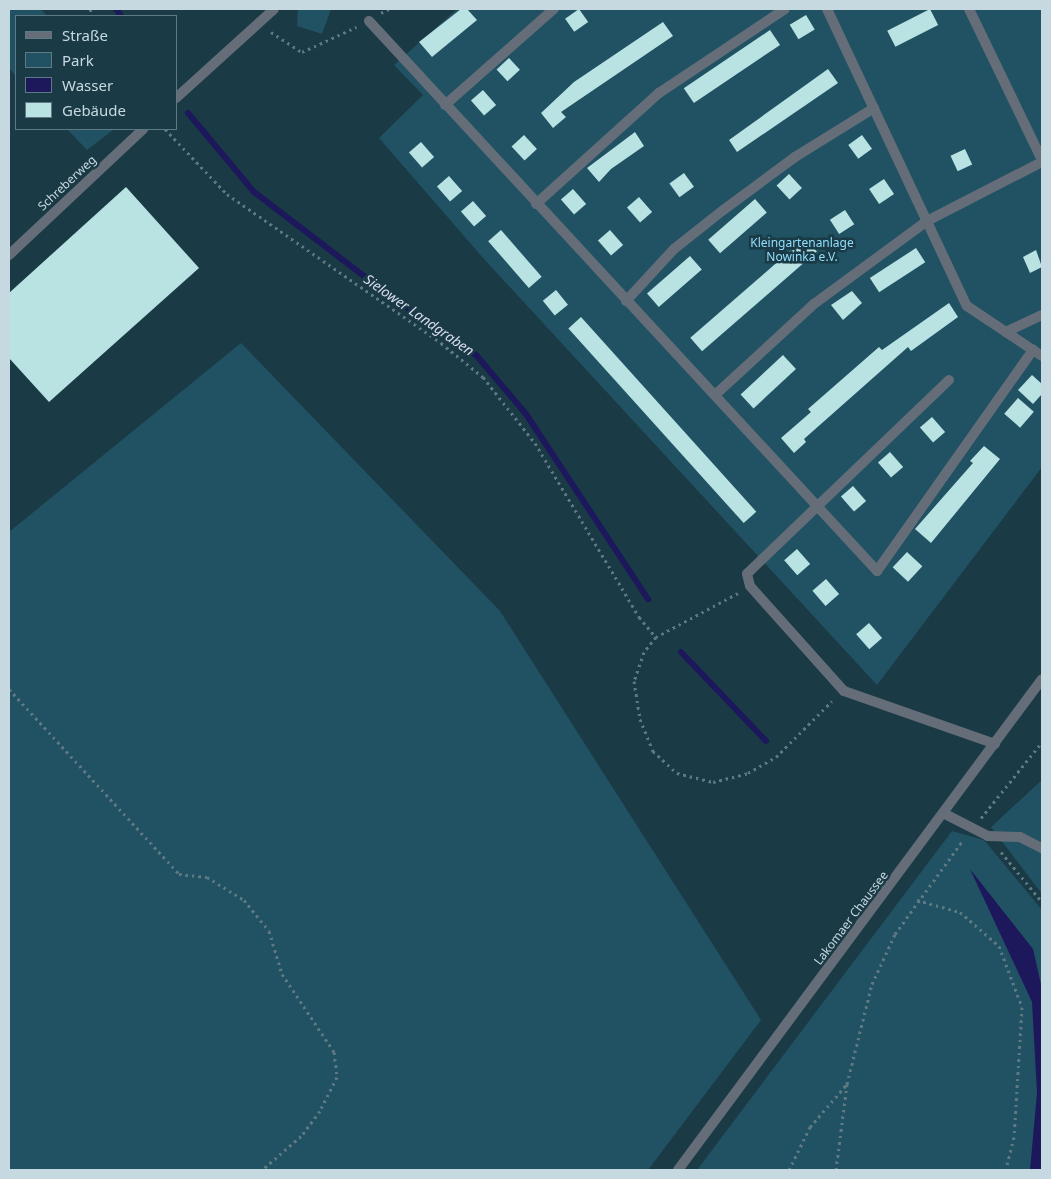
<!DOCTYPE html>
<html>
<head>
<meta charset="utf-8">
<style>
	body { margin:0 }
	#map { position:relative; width:1051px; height:1179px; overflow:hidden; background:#1a3a46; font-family:"Noto Sans",sans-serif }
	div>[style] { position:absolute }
	.green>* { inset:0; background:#215263 }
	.water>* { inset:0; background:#1d185b }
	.stream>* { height:6px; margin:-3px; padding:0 3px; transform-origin:3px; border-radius:3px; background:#1d185b }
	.building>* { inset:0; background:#b9e2e2; transform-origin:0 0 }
	.path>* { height:3px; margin-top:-1.5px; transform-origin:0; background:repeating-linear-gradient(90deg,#5f7983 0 2.5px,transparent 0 6.5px) }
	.service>* { height:10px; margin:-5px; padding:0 5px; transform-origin:5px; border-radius:5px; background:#656e78 }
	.minor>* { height:10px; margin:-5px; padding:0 5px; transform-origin:5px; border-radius:5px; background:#656e78 }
	.tertiary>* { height:10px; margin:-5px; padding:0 5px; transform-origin:5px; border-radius:5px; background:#656e78 }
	span { translate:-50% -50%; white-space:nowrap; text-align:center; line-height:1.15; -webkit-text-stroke:5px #1a3a46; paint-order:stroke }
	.street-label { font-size:12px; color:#c7d9e0 }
	.park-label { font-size:12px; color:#92dffd }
	.water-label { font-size:14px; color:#d9dcf1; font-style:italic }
	.frame { position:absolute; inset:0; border:10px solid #c7d9e0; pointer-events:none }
	.legend { position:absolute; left:15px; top:15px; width:162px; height:115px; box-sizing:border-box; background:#1a3a46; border:1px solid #5f7a84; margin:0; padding:6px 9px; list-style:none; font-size:15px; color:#c7d9e0 }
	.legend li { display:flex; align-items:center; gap:10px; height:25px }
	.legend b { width:25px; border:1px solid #5f7a84 }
</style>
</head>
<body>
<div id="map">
	<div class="green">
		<div style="clip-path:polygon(9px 9px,41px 9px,47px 16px,16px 16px,16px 76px,9px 68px)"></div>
		<div style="clip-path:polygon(298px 9px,331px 9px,322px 34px,297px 26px)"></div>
		<div style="clip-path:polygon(457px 9px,1042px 9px,1042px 467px,877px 685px,484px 259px,379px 138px,423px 95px,394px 65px)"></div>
		<div style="clip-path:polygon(67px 129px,114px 129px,87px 150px)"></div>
		<div style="clip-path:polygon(241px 343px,500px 611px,761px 1020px,648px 1170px,9px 1170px,9px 532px)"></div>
		<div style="clip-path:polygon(1042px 780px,1042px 894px,991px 827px)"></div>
		<div style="clip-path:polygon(952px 831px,984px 840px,1042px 910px,1042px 1170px,697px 1170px)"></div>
	</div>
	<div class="water">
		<div style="clip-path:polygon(970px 869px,1033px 949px,1042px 989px,1042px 1170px,1030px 1170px,1037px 1093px,1032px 1002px)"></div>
	</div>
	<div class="stream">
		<div style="left:116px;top:9px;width:9px;rotate:54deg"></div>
		<div style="left:188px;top:113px;width:103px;rotate:50.1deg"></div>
		<div style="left:254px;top:192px;width:165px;rotate:37.4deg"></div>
		<div style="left:385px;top:292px;width:112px;rotate:34.8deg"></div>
		<div style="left:477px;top:356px;width:76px;rotate:49.8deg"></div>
		<div style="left:526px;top:414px;width:222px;rotate:56.6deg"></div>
		<div style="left:681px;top:652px;width:123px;rotate:46.3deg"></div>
	</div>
	<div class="building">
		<div style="clip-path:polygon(461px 9px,467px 9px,477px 20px,432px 57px,419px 42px)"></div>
		<div style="left:579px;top:9px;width:16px;height:17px;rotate:55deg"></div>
		<div style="left:930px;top:9px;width:18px;height:48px;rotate:63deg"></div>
		<div style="left:806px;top:15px;width:17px;height:19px;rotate:59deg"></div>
		<div style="clip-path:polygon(663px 22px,673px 36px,561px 112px,566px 117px,553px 128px,541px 113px,574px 82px)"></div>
		<div style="left:770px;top:30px;width:18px;height:104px;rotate:56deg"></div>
		<div style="left:509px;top:58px;width:16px;height:17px;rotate:47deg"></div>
		<div style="clip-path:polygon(828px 69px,838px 83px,737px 152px,729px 140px)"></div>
		<div style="left:483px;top:90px;width:20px;height:16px;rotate:49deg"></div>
		<div style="clip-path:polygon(635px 132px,644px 146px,611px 169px,599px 182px,587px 168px)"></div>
		<div style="left:524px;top:135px;width:19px;height:17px;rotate:47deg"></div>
		<div style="left:862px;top:135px;width:17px;height:17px;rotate:54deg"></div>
		<div style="left:421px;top:142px;width:20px;height:16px;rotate:49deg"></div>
		<div style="left:965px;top:149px;width:17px;height:16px;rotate:65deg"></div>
		<div style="left:684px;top:173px;width:17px;height:18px;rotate:54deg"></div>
		<div style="left:789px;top:174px;width:19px;height:17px;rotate:47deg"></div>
		<div style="left:449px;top:176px;width:20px;height:16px;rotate:49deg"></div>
		<div style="left:884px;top:179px;width:18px;height:18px;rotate:56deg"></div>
		<div style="clip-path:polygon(126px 187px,199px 268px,49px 402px,9px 358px,9px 293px)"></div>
		<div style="left:573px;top:189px;width:20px;height:16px;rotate:49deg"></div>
		<div style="left:639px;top:197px;width:20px;height:16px;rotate:49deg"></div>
		<div style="left:755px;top:199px;width:18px;height:62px;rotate:49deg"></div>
		<div style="left:473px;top:201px;width:20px;height:16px;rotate:49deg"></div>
		<div style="left:845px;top:210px;width:17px;height:18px;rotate:57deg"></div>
		<div style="left:501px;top:230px;width:62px;height:17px;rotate:49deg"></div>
		<div style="left:610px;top:230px;width:20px;height:16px;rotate:49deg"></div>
		<div style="left:805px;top:238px;width:18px;height:152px;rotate:49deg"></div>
		<div style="left:916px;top:248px;width:17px;height:55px;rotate:57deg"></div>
		<div style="clip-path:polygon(1036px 250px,1042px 267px,1030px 273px,1023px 257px)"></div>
		<div style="left:690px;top:256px;width:18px;height:57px;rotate:49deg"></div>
		<div style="left:556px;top:290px;width:19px;height:17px;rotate:51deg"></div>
		<div style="clip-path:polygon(852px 291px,862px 303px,843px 320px,831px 305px)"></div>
		<div style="clip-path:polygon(949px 303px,958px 317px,911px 351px,908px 347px,804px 439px,806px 442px,794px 453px,781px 438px,811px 412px,808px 409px,879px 347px,882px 350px)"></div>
		<div style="left:581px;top:317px;width:262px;height:17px;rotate:48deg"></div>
		<div style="left:783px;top:355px;width:19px;height:58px;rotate:47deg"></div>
		<div style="clip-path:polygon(1032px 375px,1042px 384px,1042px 394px,1033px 404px,1018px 390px)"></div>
		<div style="left:1018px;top:398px;width:21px;height:21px;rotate:41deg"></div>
		<div style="left:932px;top:417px;width:20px;height:16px;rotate:49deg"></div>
		<div style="clip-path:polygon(984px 446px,1000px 459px,931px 543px,915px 529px,973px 463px,970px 461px)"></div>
		<div style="left:890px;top:452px;width:20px;height:16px;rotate:49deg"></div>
		<div style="left:853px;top:486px;width:20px;height:16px;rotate:49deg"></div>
		<div style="left:797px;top:549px;width:20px;height:17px;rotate:49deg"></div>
		<div style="left:907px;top:552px;width:21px;height:21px;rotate:43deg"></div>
		<div style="left:826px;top:579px;width:20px;height:18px;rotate:49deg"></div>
		<div style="left:869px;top:623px;width:20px;height:17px;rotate:49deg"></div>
	</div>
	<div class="path">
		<div style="left:90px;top:9px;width:8px;rotate:67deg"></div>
		<div style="left:381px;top:13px;width:9px;rotate:-27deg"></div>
		<div style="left:271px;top:32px;width:37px;rotate:33deg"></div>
		<div style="left:302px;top:52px;width:60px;rotate:-24.8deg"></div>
		<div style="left:165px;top:129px;width:90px;rotate:46.4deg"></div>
		<div style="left:227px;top:194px;width:261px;rotate:34.8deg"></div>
		<div style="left:441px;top:343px;width:54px;rotate:39deg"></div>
		<div style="left:483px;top:377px;width:84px;rotate:51.8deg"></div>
		<div style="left:535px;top:443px;width:203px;rotate:59.1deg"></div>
		<div style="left:639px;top:617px;width:26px;rotate:50deg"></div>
		<div style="left:738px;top:593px;width:93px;rotate:151.8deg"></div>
		<div style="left:656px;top:637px;width:19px;rotate:129deg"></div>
		<div style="left:644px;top:652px;width:31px;rotate:109deg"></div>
		<div style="left:634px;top:681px;width:38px;rotate:81deg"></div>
		<div style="left:640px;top:719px;width:35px;rotate:68deg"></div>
		<div style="left:653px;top:751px;width:33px;rotate:43deg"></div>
		<div style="left:677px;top:773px;width:37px;rotate:14deg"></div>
		<div style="left:713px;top:782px;width:36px;rotate:-14deg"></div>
		<div style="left:748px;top:773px;width:32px;rotate:-30deg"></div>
		<div style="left:776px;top:757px;width:79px;rotate:-45deg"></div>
		<div style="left:9px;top:689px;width:251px;rotate:47.4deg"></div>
		<div style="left:179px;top:874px;width:28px;rotate:6deg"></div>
		<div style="left:207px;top:877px;width:44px;rotate:31.9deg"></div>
		<div style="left:244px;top:900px;width:40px;rotate:51deg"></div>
		<div style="left:269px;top:931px;width:45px;rotate:73.2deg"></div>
		<div style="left:282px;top:974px;width:94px;rotate:56.3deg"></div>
		<div style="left:334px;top:1052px;width:25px;rotate:83deg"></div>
		<div style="left:337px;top:1077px;width:38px;rotate:117deg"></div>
		<div style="left:320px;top:1111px;width:31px;rotate:127deg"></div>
		<div style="left:301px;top:1136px;width:52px;rotate:138.9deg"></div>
		<div style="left:981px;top:818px;width:97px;rotate:-51.2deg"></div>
		<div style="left:1001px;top:852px;width:65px;rotate:50.6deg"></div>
		<div style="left:917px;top:900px;width:45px;rotate:15.6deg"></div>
		<div style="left:960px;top:912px;width:52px;rotate:41.1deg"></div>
		<div style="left:999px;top:946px;width:65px;rotate:69.3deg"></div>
		<div style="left:1022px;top:1007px;width:130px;rotate:93.5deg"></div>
		<div style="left:1014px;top:1137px;width:34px;rotate:104deg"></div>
		<div style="left:789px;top:1170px;width:48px;rotate:-64deg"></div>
		<div style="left:810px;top:1127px;width:57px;rotate:-49.3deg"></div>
		<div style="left:836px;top:1170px;width:87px;rotate:-82.7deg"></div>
		<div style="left:847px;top:1084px;width:103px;rotate:-76deg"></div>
		<div style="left:872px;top:984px;width:55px;rotate:-65.3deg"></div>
		<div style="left:895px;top:934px;width:116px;rotate:-54.1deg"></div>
	</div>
	<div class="service">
		<div style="left:827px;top:9px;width:328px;rotate:64.8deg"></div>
		<div style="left:967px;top:306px;width:47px;rotate:33.7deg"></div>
		<div style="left:969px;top:9px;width:168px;rotate:64.2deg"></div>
		<div style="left:369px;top:21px;width:749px;rotate:47.27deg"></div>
		<div style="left:877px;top:571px;width:271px;rotate:-54.8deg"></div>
		<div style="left:445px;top:105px;width:145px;rotate:-41.4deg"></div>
		<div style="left:536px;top:204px;width:166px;rotate:-42.1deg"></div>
		<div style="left:659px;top:93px;width:151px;rotate:-33.7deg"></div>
		<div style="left:626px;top:301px;width:71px;rotate:-47.3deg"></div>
		<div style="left:674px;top:249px;width:61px;rotate:-38.4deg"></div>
		<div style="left:722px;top:211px;width:91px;rotate:-36.5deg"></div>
		<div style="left:795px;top:157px;width:93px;rotate:-31.8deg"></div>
		<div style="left:1042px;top:315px;width:40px;rotate:155deg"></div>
		<div style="left:1006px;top:332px;width:43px;rotate:33.7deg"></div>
		<div style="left:949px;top:380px;width:280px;rotate:136.2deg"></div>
		<div style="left:747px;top:574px;width:12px;rotate:76deg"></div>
		<div style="left:750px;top:586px;width:141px;rotate:48.2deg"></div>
		<div style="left:844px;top:691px;width:160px;rotate:19.3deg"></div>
		<div style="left:715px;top:395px;width:134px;rotate:-42.6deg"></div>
		<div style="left:814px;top:304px;width:140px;rotate:-36.3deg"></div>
		<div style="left:927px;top:221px;width:129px;rotate:-27.2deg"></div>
		<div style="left:945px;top:814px;width:48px;rotate:27.1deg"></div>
		<div style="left:988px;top:836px;width:32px;rotate:2deg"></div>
		<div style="left:1020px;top:837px;width:25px;rotate:27deg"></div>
	</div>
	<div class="minor">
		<div style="left:176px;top:98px;width:132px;rotate:-42.2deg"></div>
		<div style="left:9px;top:255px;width:184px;rotate:-43.2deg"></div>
	</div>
	<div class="tertiary">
		<div style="left:678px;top:1170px;width:611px;rotate:-53.45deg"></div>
	</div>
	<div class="street-label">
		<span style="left:67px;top:183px;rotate:-43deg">Schreberweg</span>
		<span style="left:851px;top:918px;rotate:-53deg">Lakomaer Chaussee</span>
	</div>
	<div class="park-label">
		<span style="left:802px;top:250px">Kleingartenanlage<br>Nowinka e.V.</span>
	</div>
	<div class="water-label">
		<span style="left:419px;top:315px;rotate:35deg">Sielower Landgraben</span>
	</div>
	<div class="frame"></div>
	<ul class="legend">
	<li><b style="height:6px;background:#656e78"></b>Straße</li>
	<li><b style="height:14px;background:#215263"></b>Park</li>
	<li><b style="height:14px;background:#1d185b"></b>Wasser</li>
	<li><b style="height:14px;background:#b9e2e2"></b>Gebäude</li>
	</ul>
</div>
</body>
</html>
